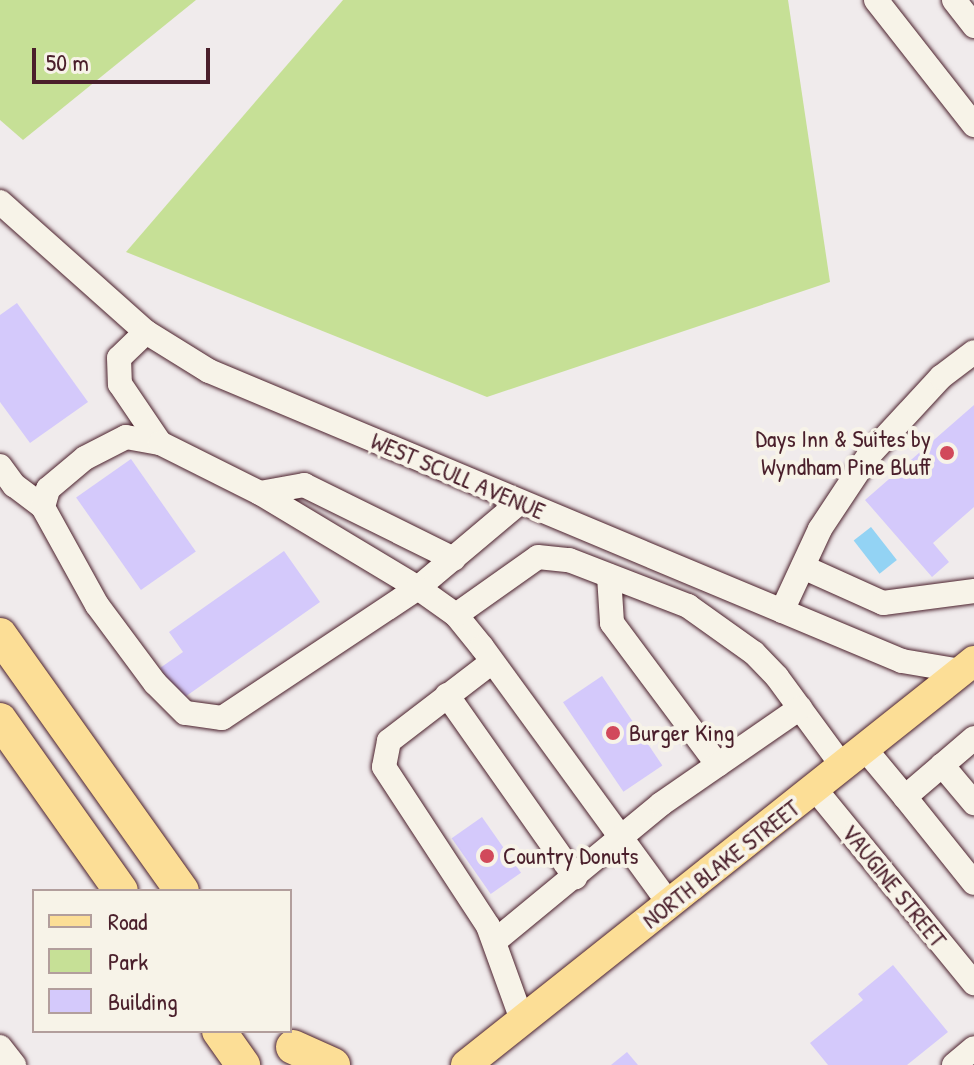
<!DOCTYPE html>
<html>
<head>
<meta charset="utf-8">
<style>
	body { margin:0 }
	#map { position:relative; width:974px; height:1065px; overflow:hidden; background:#f0ebec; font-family:"Patrick Hand",sans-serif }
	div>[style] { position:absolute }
	.green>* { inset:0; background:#c6e096 }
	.water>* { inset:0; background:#93d3f4; transform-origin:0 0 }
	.building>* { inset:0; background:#d4c9fb; transform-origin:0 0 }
	.roads { filter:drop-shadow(0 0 2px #4a1f2b) drop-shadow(0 0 2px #4a1f2b) }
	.minor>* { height:24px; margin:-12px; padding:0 12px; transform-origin:12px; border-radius:12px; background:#f7f3e8 }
	.major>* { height:30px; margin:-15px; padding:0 15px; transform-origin:15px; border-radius:15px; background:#fcde96 }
	.highway>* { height:34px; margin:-17px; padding:0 17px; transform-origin:17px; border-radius:17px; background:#fcde96 }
	.dots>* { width:22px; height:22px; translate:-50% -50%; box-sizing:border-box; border:4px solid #f7f3e8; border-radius:50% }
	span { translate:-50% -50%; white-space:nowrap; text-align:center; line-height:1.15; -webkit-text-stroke:8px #f7f3e8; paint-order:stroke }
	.poi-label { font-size:24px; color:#4a1f2b }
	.right { translate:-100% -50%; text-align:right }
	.left { translate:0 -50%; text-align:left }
	.street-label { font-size:24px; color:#4a1f2b }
	.legend { position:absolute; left:32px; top:889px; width:260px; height:144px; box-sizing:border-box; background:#f7f3e8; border:2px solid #b29e9c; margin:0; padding:10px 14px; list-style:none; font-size:24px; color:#4a1f2b }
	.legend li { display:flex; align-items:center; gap:16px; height:40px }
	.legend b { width:40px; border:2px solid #b29e9c }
	.scale { position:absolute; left:32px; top:48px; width:178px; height:36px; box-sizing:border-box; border:4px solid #4a1f2b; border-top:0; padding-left:10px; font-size:24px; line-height:28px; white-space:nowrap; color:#4a1f2b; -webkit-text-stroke:6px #f7f3e8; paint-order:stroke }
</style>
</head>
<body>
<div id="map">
	<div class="green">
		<div style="clip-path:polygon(0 0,196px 0,23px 140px,0 120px)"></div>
		<div style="clip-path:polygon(343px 0,788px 0,830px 282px,487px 397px,126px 252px)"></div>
	</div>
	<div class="water">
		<div style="left:871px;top:527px;width:42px;height:22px;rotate:52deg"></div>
	</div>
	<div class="building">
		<div style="clip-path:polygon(17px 303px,88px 402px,30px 443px,0 402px,0 315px)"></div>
		<div style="clip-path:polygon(974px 405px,974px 507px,933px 543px,949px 562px,932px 577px,865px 500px)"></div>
		<div style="left:131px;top:459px;width:113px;height:67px;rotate:55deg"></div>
		<div style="clip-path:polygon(284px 551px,320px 602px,182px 699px,160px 668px,183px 652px,169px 632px)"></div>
		<div style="left:602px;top:676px;width:108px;height:47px;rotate:56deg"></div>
		<div style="left:482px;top:817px;width:68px;height:37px;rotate:55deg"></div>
		<div style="clip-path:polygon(893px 965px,948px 1032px,907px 1065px,828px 1065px,810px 1043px,863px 1000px,858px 994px)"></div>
		<div style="clip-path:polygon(627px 1052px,638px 1065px,611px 1065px)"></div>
	</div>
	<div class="roads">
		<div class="minor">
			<div style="left:876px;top:0;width:159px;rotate:51.9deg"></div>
			<div style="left:954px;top:0;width:33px;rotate:52deg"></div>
			<div style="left:0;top:202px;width:195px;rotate:41.7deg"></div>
			<div style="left:146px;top:332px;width:74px;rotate:31.8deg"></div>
			<div style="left:209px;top:371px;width:751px;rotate:22.71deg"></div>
			<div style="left:902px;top:661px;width:60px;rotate:9.6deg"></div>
			<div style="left:146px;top:332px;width:37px;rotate:136deg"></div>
			<div style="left:119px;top:358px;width:26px;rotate:88deg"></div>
			<div style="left:120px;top:384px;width:71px;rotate:55.9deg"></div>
			<div style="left:0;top:466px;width:24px;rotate:54deg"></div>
			<div style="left:14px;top:485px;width:36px;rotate:37deg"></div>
			<div style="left:260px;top:493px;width:45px;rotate:-10.3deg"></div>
			<div style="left:304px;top:485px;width:167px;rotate:26.3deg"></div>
			<div style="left:520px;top:502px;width:133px;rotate:139.9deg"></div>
			<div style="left:418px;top:588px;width:235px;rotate:146.4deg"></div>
			<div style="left:222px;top:718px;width:37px;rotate:-172deg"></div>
			<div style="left:185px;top:713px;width:42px;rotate:-135deg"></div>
			<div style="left:155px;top:683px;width:97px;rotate:-126.6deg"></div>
			<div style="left:97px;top:605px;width:112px;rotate:-118.9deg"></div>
			<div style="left:43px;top:507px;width:19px;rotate:-74deg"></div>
			<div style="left:48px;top:489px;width:48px;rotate:-40deg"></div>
			<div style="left:85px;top:458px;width:46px;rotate:-27.1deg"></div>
			<div style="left:126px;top:437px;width:35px;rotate:10deg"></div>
			<div style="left:160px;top:443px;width:112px;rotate:26.6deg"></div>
			<div style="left:260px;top:493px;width:184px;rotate:31deg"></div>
			<div style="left:418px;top:588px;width:47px;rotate:35.4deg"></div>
			<div style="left:456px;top:615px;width:41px;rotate:50.9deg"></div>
			<div style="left:482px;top:647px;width:319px;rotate:53.9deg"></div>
			<div style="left:803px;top:567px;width:88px;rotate:24.2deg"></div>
			<div style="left:883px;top:603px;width:92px;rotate:-7.5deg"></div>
			<div style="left:609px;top:576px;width:47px;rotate:86.3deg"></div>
			<div style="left:612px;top:623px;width:177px;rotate:53.3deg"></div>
			<div style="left:782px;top:611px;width:90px;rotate:-65.1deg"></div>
			<div style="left:820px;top:529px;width:89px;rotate:-56.5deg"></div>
			<div style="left:869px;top:455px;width:106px;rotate:-47.3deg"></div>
			<div style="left:941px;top:377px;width:41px;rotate:-37.1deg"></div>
			<div style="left:456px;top:615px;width:100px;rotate:-35.3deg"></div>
			<div style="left:538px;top:557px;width:31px;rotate:6deg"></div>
			<div style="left:569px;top:560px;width:128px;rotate:21.1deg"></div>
			<div style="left:688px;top:606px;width:81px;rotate:35.5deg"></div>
			<div style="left:754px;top:653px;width:33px;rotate:46deg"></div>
			<div style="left:777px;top:677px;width:112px;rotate:53.7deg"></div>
			<div style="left:492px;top:662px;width:130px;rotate:142.5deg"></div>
			<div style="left:389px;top:741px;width:26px;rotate:101deg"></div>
			<div style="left:384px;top:767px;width:190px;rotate:56.8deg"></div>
			<div style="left:488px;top:926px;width:100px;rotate:70.1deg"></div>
			<div style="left:447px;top:695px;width:223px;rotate:54.9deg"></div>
			<div style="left:865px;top:749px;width:62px;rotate:50.2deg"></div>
			<div style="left:905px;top:797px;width:91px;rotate:-40.5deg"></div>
			<div style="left:942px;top:765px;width:50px;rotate:49.9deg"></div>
			<div style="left:815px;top:789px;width:251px;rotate:50.7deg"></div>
			<div style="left:905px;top:797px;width:110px;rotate:51.3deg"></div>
			<div style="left:495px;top:941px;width:215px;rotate:-39.5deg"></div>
			<div style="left:661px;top:804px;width:169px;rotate:-34.6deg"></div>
			<div style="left:0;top:1047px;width:23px;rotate:52deg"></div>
			<div style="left:954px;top:1065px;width:26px;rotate:-40deg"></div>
		</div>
		<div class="major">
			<div style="left:466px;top:1065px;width:649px;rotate:-38.49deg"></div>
		</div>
		<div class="highway">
			<div style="left:0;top:635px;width:314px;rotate:54.6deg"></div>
			<div style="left:0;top:720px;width:209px;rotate:54.7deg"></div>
			<div style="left:219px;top:1031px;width:42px;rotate:54.8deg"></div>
			<div style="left:293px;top:1047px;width:44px;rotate:24.2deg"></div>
		</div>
	</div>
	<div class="dots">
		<div style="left:947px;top:453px;background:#d1495b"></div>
		<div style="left:613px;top:733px;background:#d1495b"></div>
		<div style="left:487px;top:856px;background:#d1495b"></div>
	</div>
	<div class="poi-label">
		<span class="right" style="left:931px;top:453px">Days Inn &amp; Suites by<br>Wyndham Pine Bluff</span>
		<span class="left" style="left:629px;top:733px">Burger King</span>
		<span class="left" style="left:503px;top:856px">Country Donuts</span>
	</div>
	<div class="street-label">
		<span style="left:458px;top:476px;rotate:23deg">WEST SCULL AVENUE</span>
		<span style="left:721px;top:864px;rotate:-38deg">NORTH BLAKE STREET</span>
		<span style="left:894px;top:886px;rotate:51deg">VAUGINE STREET</span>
	</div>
	<ul class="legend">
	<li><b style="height:10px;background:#fcde96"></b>Road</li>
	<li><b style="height:22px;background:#c6e096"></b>Park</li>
	<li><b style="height:22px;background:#d4c9fb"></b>Building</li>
	</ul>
	<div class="scale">50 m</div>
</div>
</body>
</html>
